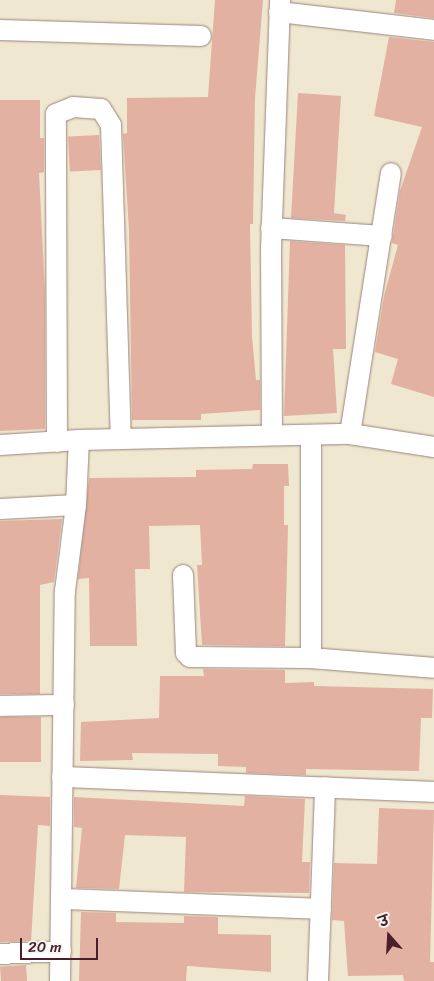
<!DOCTYPE html>
<html>
<head>
<meta charset="utf-8">
<style>
	body { margin:0 }
	#map { position:relative; width:434px; height:981px; overflow:hidden; background:#efe7cf; font-family:Sriracha,"Playpen Sans Deva",sans-serif }
	div>[style] { position:absolute }
	.building>* { inset:0; background:#e2b1a2; transform-origin:0 0 }
	.roads { filter:drop-shadow(0 0 1px #9c837d) drop-shadow(0 0 1px #9c837d) }
	.minor>* { height:20px; margin:-10px; padding:0 10px; transform-origin:10px; border-radius:10px; background:#fff }
	span { translate:-50% -50%; white-space:nowrap; text-align:center; line-height:1.15; -webkit-text-stroke:5px #f6f6f2; paint-order:stroke }
	.north { position:absolute; left:364px; top:911px; width:50px; height:50px; -webkit-text-stroke:4px #f6f6f2; paint-order:stroke; rotate:341deg; font-size:14px; font-weight:700; line-height:20px; text-align:center; color:#4a1f2b }
	.north::after { content:''; display:block; margin:auto; width:18px; height:22px; background:#4a1f2b; clip-path:polygon(50% 0,100% 100%,50% 72%,0 100%) }
	.scale { position:absolute; left:20px; top:938px; width:78px; height:22px; box-sizing:border-box; border:2px solid #4a1f2b; border-top:0; padding-left:6px; font-size:15px; line-height:18px; white-space:nowrap; color:#4a1f2b; -webkit-text-stroke:4px #f6f6f2; paint-order:stroke }
</style>
</head>
<body>
<div id="map">
	<div class="building">
		<div style="clip-path:polygon(215px 0,263px 0,255px 98px,253px 224px,250px 224px,252px 336px,256px 380px,260px 380px,260px 410px,201px 414px,201px 420px,132px 420px,129px 230px,123px 134px,127px 133px,127px 98px,208px 97px)"></div>
		<div style="clip-path:polygon(396px 0,434px 0,434px 18px,394px 13px)"></div>
		<div style="clip-path:polygon(389px 37px,434px 42px,434px 397px,391px 384px,398px 359px,375px 352px,384px 296px,398px 245px,392px 243px,400px 191px,422px 127px,374px 116px)"></div>
		<div style="clip-path:polygon(298px 93px,341px 96px,334px 213px,346px 215px,345px 221px,291px 218px)"></div>
		<div style="clip-path:polygon(0 100px,40px 100px,40px 138px,44px 138px,44px 172px,39px 173px,45px 292px,45px 429px,0 431px)"></div>
		<div style="left:99px;top:135px;width:35px;height:31px;rotate:87deg"></div>
		<div style="clip-path:polygon(290px 241px,345px 245px,346px 349px,333px 349px,337px 413px,284px 416px)"></div>
		<div style="clip-path:polygon(253px 464px,288px 464px,289px 486px,284px 486px,284px 525px,288px 525px,285px 646px,202px 645px,197px 565px,202px 565px,200px 525px,149px 526px,150px 569px,135px 569px,137px 646px,90px 646px,89px 578px,78px 579px,89px 478px,196px 477px,196px 470px,252px 469px)"></div>
		<div style="clip-path:polygon(62px 519px,54px 582px,40px 585px,40px 694px,0 694px,0 521px)"></div>
		<div style="clip-path:polygon(203px 669px,285px 670px,285px 683px,314px 682px,314px 686px,433px 689px,432px 718px,421px 718px,419px 771px,306px 769px,306px 775px,246px 773px,246px 767px,218px 766px,218px 754px,132px 753px,133px 760px,80px 761px,81px 722px,159px 718px,160px 676px,204px 676px)"></div>
		<div style="left:41px;top:717px;width:45px;height:41px;rotate:90deg"></div>
		<div style="clip-path:polygon(0 795px,50px 797px,50px 826px,38px 825px,31px 941px,0 942px)"></div>
		<div style="clip-path:polygon(245px 796px,305px 799px,302px 862px,310px 862px,309px 893px,184px 892px,186px 837px,125px 835px,119px 889px,76px 888px,82px 828px,74px 827px,74px 797px,244px 806px)"></div>
		<div style="clip-path:polygon(379px 808px,434px 810px,430px 962px,434px 962px,434px 981px,404px 981px,403px 975px,348px 976px,344px 921px,332px 920px,334px 863px,377px 864px)"></div>
		<div style="clip-path:polygon(81px 912px,116px 913px,116px 922px,184px 923px,184px 916px,218px 917px,218px 934px,271px 935px,271px 972px,187px 966px,186px 981px,79px 981px)"></div>
		<div style="left:26px;top:965px;width:16px;height:26px;rotate:86deg"></div>
	</div>
	<div class="roads">
		<div class="minor">
			<div style="left:279px;top:12px;width:156px;rotate:6.6deg"></div>
			<div style="left:0;top:30px;width:201px;rotate:1.7deg"></div>
			<div style="left:271px;top:228px;width:111px;rotate:4.1deg"></div>
			<div style="left:350px;top:434px;width:264px;rotate:-81.1deg"></div>
			<div style="left:272px;top:435px;width:186px;rotate:-90.3deg"></div>
			<div style="left:271px;top:249px;width:249px;rotate:-87.9deg"></div>
			<div style="left:57px;top:442px;width:328px;rotate:-90.2deg"></div>
			<div style="left:56px;top:114px;width:18px;rotate:-22deg"></div>
			<div style="left:73px;top:107px;width:28px;rotate:4deg"></div>
			<div style="left:101px;top:109px;width:19px;rotate:58deg"></div>
			<div style="left:111px;top:125px;width:314px;rotate:88.2deg"></div>
			<div style="left:0;top:445px;width:79px;rotate:-3.6deg"></div>
			<div style="left:79px;top:440px;width:271px;rotate:-1.3deg"></div>
			<div style="left:350px;top:434px;width:85px;rotate:8.8deg"></div>
			<div style="left:0;top:509px;width:76px;rotate:-3deg"></div>
			<div style="left:76px;top:505px;width:65px;rotate:-87.4deg"></div>
			<div style="left:183px;top:575px;width:78px;rotate:87.8deg"></div>
			<div style="left:186px;top:653px;width:6px;rotate:45deg"></div>
			<div style="left:190px;top:657px;width:121px;rotate:0.5deg"></div>
			<div style="left:311px;top:658px;width:123px;rotate:4.6deg"></div>
			<div style="left:311px;top:658px;width:223px;rotate:-90deg"></div>
			<div style="left:0;top:706px;width:64px;rotate:-0.9deg"></div>
			<div style="left:62px;top:777px;width:372px;rotate:2.3deg"></div>
			<div style="left:61px;top:899px;width:260px;rotate:2.2deg"></div>
			<div style="left:0;top:954px;width:61px;rotate:-2.8deg"></div>
			<div style="left:60px;top:981px;width:390px;rotate:-89.3deg"></div>
			<div style="left:65px;top:591px;width:87px;rotate:-82.7deg"></div>
			<div style="left:318px;top:981px;width:194px;rotate:-87.9deg"></div>
		</div>
	</div>
	<div class="north">उ</div>
	<div class="scale">20 m</div>
</div>
</body>
</html>
